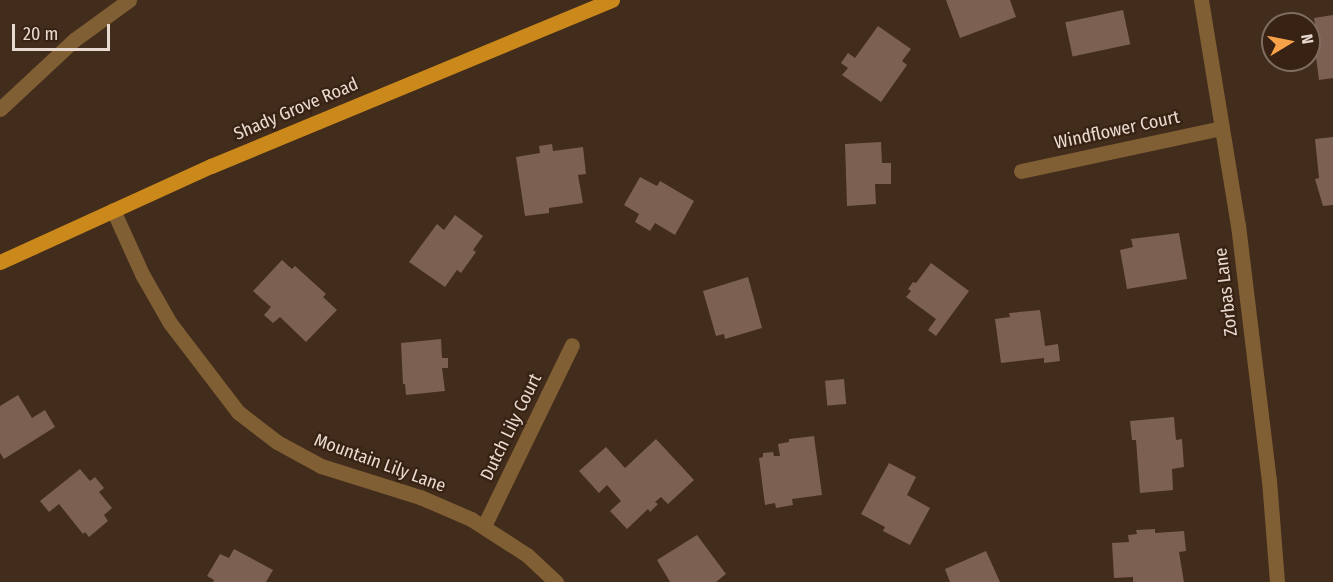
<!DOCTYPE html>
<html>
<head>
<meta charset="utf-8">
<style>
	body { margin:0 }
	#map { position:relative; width:1333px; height:582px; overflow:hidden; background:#422c1c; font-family:"Fira Sans Condensed",sans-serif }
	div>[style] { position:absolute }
	.building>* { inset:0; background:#7c6052; transform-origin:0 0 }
	.minor>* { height:15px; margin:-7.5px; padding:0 7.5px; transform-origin:7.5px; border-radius:7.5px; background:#805f34 }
	.major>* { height:15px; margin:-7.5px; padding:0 7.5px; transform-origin:7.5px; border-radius:7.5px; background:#cc891b }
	span { translate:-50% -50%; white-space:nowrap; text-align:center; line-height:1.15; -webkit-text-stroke:4.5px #382213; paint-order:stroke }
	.street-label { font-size:18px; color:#e9dad1 }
	.north { position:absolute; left:1261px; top:12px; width:60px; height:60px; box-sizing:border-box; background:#382213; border:2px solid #7f6c5f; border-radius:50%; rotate:80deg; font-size:16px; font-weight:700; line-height:24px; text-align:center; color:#e9dad1 }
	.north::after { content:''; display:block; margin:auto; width:21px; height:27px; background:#f7a149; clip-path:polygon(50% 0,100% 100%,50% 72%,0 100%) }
	.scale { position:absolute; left:12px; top:24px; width:98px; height:27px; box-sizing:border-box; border:3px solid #e9dad1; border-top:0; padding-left:8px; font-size:18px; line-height:21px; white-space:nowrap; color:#e9dad1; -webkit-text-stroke:4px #382213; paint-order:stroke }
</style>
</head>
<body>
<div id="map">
	<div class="building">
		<div style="clip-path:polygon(946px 0,1010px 0,1016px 17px,960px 38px)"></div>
		<div style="left:1123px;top:10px;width:35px;height:59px;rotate:78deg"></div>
		<div style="clip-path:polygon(1333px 15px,1333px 78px,1319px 80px,1316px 57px,1309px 59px,1309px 38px,1317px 37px,1314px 18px)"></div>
		<div style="clip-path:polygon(878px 26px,911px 49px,902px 61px,907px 65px,881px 102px,842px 75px,848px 68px,841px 63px,848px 53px,855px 58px)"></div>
		<div style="clip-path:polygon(1333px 137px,1333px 205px,1323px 206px,1315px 179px,1319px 178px,1315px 139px)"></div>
		<div style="clip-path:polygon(881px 142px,882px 163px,891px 163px,891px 184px,875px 184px,876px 204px,847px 206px,845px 144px)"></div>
		<div style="clip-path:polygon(552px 144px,553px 151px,583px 147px,586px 174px,578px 175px,583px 203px,549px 208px,549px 213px,525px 216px,516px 157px,540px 153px,539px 146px)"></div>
		<div style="clip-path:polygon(640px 177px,657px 186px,660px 181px,694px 201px,675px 235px,655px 223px,650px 231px,635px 222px,639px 214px,624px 205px)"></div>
		<div style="clip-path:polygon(455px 215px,483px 236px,473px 250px,476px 252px,461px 273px,457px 270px,445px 287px,409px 262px,437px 224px,444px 230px)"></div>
		<div style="clip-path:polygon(1179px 233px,1187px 279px,1127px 289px,1120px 250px,1133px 247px,1131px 239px)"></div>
		<div style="clip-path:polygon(282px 260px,292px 269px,295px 266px,326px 294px,323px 297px,337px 310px,306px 342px,280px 317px,273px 323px,264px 315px,271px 307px,253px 291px)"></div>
		<div style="clip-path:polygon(931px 263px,969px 291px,936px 336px,928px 330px,936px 319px,906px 297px,911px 291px,908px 289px,913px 282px,916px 283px)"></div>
		<div style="clip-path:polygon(748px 277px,762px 328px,725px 339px,724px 334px,716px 336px,703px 291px)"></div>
		<div style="clip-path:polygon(1040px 310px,1045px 346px,1058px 344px,1060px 361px,1044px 363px,1044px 358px,1001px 363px,995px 319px,1010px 317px,1009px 313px)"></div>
		<div style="clip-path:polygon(441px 339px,442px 358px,448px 358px,448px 368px,442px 368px,445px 391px,406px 395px,405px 384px,403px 384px,401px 343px)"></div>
		<div style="left:844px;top:379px;width:25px;height:19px;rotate:85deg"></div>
		<div style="clip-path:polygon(18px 395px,32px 418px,45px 410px,55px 427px,4px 459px,0 453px,0 406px)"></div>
		<div style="clip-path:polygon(1174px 417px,1176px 440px,1182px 439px,1184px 467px,1172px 469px,1173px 490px,1140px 493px,1136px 440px,1132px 440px,1130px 421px)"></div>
		<div style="clip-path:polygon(814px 436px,822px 495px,792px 499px,793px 505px,776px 508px,775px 503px,765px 505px,759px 458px,763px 457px,763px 453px,773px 452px,774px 456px,780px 456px,778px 444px,789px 442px,789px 439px)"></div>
		<div style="clip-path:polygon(656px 439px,694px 480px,668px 504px,661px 497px,655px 502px,658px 504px,650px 512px,648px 509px,627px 529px,610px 511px,621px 501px,607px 485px,599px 493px,579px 471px,606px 447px,625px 468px)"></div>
		<div style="clip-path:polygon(889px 463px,916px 477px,907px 495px,930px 508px,910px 545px,883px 531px,885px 527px,861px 514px)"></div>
		<div style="clip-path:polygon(80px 469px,90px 481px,95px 477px,104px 488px,99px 492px,112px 508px,104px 515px,108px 521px,89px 537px,85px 532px,83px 534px,59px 504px,49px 512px,40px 501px)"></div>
		<div style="clip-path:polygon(1155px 529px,1155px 533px,1184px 531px,1186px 551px,1179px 552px,1184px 582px,1133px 582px,1133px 577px,1114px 578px,1112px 543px,1129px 542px,1128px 535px,1137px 534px,1136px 530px)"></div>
		<div style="clip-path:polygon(697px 535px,726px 574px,716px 582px,670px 582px,657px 560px)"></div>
		<div style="clip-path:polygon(234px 549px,273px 570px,266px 582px,213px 582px,214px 580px,207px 576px,220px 554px,229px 558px)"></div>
		<div style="clip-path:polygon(986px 551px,1000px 582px,950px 582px,945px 569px)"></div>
	</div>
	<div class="minor">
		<div style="left:1201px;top:0;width:228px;rotate:80.7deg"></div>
		<div style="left:1238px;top:225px;width:257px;rotate:83.1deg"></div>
		<div style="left:1269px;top:480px;width:102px;rotate:85.5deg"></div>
		<div style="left:0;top:109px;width:101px;rotate:-43deg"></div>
		<div style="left:74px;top:40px;width:68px;rotate:-36deg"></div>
		<div style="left:1021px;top:171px;width:205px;rotate:-12.1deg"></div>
		<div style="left:113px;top:210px;width:70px;rotate:65.6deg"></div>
		<div style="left:142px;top:274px;width:56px;rotate:60.3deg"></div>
		<div style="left:170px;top:323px;width:112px;rotate:52.6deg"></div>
		<div style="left:238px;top:412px;width:49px;rotate:37.6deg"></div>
		<div style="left:277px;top:442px;width:50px;rotate:28.6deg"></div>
		<div style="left:321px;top:466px;width:104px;rotate:17.4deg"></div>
		<div style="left:420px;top:497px;width:56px;rotate:23.3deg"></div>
		<div style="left:471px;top:519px;width:67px;rotate:32.7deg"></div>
		<div style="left:527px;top:555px;width:40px;rotate:43deg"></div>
		<div style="left:484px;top:526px;width:201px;rotate:-64.1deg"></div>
	</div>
	<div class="major">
		<div style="left:0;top:262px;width:232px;rotate:-24.5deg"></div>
		<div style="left:211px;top:166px;width:434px;rotate:-22.5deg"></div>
	</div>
	<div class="street-label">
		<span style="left:296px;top:109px;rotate:-23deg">Shady Grove Road</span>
		<span style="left:1117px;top:130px;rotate:-12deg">Windflower Court</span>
		<span style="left:1226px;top:292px;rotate:-97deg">Zorbas Lane</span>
		<span style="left:511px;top:427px;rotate:-64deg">Dutch Lily Court</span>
		<span style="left:380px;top:463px;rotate:20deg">Mountain Lily Lane</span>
	</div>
	<div class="north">N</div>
	<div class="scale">20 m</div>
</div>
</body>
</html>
